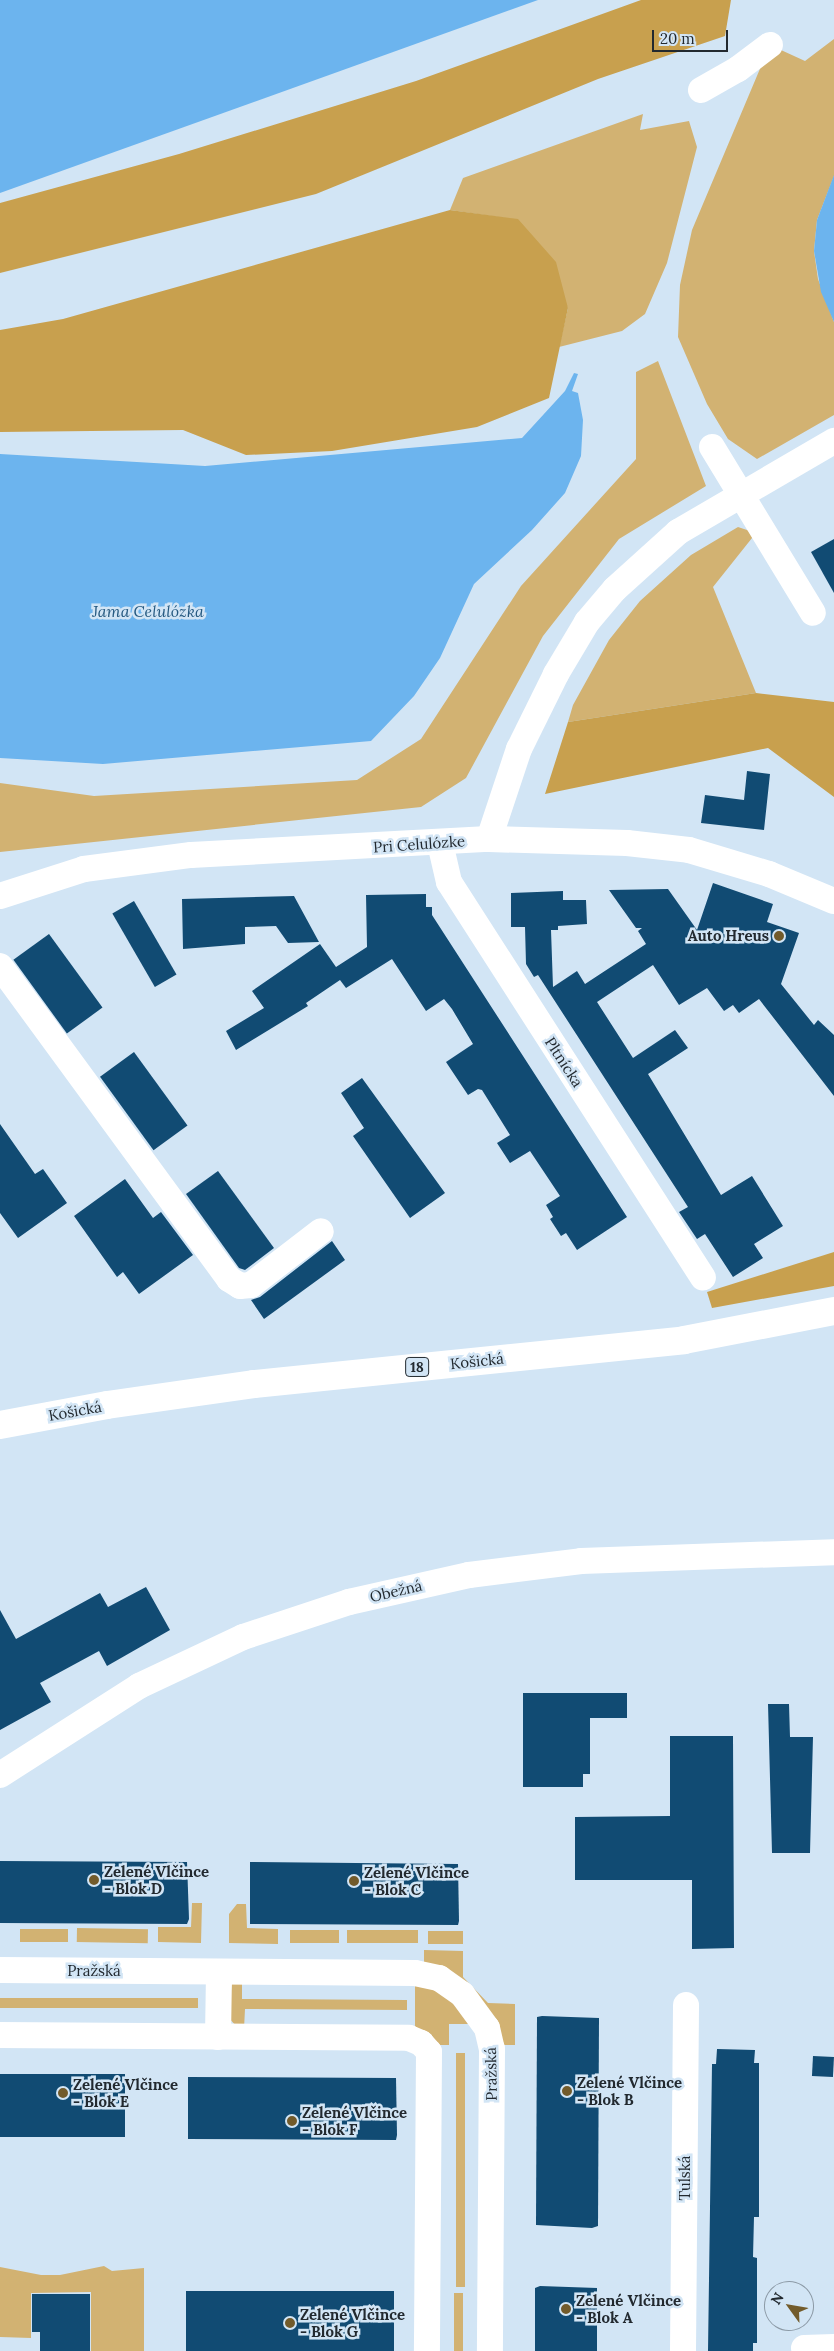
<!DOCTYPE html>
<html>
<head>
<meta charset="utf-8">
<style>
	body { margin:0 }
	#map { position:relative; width:834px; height:2351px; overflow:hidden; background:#d2e5f5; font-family:Lora,serif }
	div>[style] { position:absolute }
	.green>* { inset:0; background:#d2b272; transform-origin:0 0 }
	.forest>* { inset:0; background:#c8a04e }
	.water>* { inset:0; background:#6cb4ee }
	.building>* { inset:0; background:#114b73; transform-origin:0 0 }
	.minor>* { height:26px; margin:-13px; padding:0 13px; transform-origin:13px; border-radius:13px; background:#fff }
	.major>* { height:28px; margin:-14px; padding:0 14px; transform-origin:14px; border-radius:14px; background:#fff }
	.dots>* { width:14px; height:14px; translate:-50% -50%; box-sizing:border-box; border:2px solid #d2e5f5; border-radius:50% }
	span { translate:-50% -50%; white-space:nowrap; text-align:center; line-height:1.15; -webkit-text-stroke:5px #d2e5f5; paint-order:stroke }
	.shield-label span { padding:1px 4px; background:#d2e5f5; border:1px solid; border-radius:4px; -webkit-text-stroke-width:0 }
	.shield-label { font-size:14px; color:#22292f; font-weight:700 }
	.street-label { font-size:15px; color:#22292f }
	.poi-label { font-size:15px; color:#22292f; font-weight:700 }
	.right { translate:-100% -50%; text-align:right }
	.left { translate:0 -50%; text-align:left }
	.water-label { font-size:16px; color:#255980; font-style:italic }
	.north { position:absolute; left:764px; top:2281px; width:50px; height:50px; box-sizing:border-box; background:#d2e5f5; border:1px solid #8c9aa6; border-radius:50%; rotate:302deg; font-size:14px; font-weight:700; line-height:20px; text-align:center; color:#22292f }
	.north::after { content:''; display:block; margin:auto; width:18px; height:22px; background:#725b2b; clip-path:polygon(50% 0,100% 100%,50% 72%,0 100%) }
	.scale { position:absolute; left:652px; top:30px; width:76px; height:22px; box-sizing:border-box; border:2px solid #22292f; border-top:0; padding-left:6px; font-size:15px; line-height:18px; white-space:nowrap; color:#22292f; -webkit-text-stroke:4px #d2e5f5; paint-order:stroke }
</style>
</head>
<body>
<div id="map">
	<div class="green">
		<div style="clip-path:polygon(834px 39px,834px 176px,817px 220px,814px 251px,818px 279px,834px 322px,834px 415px,757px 459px,728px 439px,707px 404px,678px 337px,680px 285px,692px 230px,770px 45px,805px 61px)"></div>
		<div style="clip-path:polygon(643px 114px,640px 130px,689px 121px,697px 147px,667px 263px,645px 314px,622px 331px,559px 347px,568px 308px,518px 220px,450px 210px,463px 178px)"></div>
		<div style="clip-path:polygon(658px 361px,706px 486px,619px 539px,543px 636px,466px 778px,421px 807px,0 852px,0 783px,94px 796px,357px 780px,421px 739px,521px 586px,636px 459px,636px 372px)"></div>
		<div style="clip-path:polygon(738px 527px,756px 533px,713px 587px,756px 693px,568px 722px,573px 705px,609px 640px,640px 601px,691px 555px)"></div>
		<div style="clip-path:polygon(192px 1903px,202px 1903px,201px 1943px,158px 1942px,158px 1927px,191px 1927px)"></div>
		<div style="clip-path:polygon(237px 1904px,246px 1904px,247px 1928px,278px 1929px,278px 1944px,229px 1943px,229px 1914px)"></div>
		<div style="left:77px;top:1928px;width:71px;height:14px;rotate:1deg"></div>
		<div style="left:20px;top:1929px;width:48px;height:13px"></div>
		<div style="left:290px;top:1930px;width:49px;height:13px"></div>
		<div style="left:347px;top:1930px;width:71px;height:13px"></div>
		<div style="left:428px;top:1931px;width:35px;height:13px"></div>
		<div style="clip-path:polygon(424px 1950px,463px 1951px,463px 1977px,488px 2003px,515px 2004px,515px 2045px,504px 2045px,424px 1962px)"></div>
		<div style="clip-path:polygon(242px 1980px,242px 1999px,407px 2000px,407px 2010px,245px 2009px,244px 2029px,237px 2027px,228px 2017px,232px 1982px)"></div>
		<div style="clip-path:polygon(415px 1981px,446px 1994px,471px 2024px,449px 2024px,449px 2045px,437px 2045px,431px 2034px,415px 2030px)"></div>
		<div style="left:0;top:1998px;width:198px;height:10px"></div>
		<div style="left:465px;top:2053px;width:234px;height:9px;rotate:90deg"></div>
		<div style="clip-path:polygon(104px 2266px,112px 2271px,144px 2268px,144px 2351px,91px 2351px,91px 2292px,31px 2293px,31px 2338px,0 2337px,0 2267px,41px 2275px,60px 2275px)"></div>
		<div style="left:454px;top:2293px;width:9px;height:58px"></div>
	</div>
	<div class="forest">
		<div style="clip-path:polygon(641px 0,731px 0,725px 36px,598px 79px,316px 194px,0 273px,0 203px,179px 154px,416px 81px)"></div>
		<div style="clip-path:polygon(450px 210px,518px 219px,556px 262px,568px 308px,549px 398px,477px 427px,332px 451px,246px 455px,183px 430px,0 432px,0 330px,63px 319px)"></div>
		<div style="clip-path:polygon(756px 693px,834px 702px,834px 797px,768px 748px,545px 794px,568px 722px)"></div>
		<div style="clip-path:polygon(834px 1252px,834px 1286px,712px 1308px,707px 1292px)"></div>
	</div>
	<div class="water">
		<div style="clip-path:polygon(0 0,538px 0,0 193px)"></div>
		<div style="clip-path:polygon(834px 175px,834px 322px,821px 292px,814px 251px,817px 220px)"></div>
		<div style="clip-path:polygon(574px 373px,578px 374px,572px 391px,578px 393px,583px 420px,581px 456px,565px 493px,532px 530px,474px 584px,440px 658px,414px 696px,371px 741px,103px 764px,0 758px,0 454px,205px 466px,522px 438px,565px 391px)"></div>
	</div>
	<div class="building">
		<div style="clip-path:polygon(834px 539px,834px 593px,811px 552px)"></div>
		<div style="clip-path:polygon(747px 771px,770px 774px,764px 830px,701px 823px,705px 795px,744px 800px)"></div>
		<div style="clip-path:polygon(713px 883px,773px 904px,767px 922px,799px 933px,781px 984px,814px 1025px,818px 1020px,834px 1035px,834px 1096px,759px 999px,739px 1013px,733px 1005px,724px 1011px,707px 988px,679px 1005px,653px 965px,597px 1002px,633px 1058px,675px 1030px,688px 1048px,648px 1074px,721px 1195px,752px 1176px,783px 1226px,754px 1244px,763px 1258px,733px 1277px,705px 1234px,697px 1239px,679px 1212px,688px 1207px,538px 975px,534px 977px,526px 964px,525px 927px,511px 927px,511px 893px,563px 891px,563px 900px,586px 900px,587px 924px,558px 926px,558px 930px,551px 930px,553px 987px,577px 971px,585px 984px,646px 944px,638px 931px,642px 928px,636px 928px,609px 890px,668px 889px,697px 930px)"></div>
		<div style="clip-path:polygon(426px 894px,426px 907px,432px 907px,432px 915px,627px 1217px,577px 1250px,566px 1233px,561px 1236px,550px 1219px,553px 1217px,546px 1205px,560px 1196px,530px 1151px,510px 1163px,497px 1143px,510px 1135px,482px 1090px,478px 1089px,468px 1095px,446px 1062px,473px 1044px,452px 1009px,444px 999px,426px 1011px,392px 959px,346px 988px,340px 980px,306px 1003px,308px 1006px,236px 1050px,226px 1031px,264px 1008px,252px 991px,320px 944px,336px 967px,367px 947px,366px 895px)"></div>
		<div style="clip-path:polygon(294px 896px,319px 942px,288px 943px,276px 926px,245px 927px,245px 944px,183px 949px,182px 899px)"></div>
		<div style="left:134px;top:901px;width:85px;height:25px;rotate:60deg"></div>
		<div style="left:49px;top:934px;width:91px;height:44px;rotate:54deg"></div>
		<div style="left:134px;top:1052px;width:91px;height:42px;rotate:54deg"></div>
		<div style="clip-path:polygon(362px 1078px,445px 1193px,410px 1218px,353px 1136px,364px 1128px,341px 1093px)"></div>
		<div style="clip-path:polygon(0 1124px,35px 1174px,43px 1169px,67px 1203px,18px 1238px,0 1213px)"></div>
		<div style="clip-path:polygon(218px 1171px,274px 1248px,245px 1270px,239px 1268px,186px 1194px)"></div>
		<div style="clip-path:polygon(125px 1179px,153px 1218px,161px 1212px,193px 1255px,139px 1294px,123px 1272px,117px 1277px,74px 1216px)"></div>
		<div style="clip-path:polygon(332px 1241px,345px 1260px,264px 1319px,251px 1300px,260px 1297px)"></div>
		<div style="clip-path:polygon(146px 1587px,170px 1630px,107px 1666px,99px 1651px,40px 1683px,51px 1702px,0 1730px,0 1610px,16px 1639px,100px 1593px,108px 1607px)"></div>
		<div style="clip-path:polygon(523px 1693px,627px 1693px,627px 1718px,590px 1718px,590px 1774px,583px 1774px,583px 1787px,523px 1787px)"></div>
		<div style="clip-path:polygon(768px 1704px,789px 1704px,790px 1737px,813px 1737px,810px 1853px,772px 1853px)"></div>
		<div style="clip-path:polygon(670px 1736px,733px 1736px,734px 1948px,692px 1949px,692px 1880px,575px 1880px,575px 1817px,670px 1816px)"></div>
		<div style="clip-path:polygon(0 1861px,187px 1862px,189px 1919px,187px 1924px,0 1923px)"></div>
		<div style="clip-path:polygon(250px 1862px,458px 1864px,459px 1921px,458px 1925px,250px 1924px)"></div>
		<div style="clip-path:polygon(542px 2016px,599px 2018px,598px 2226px,592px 2228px,536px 2225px,537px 2017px)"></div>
		<div style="clip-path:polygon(717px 2049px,755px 2050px,754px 2063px,759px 2063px,759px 2217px,754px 2217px,753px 2257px,757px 2258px,757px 2343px,753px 2343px,753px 2351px,708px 2351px,712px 2064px,716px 2064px)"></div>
		<div style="left:813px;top:2056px;width:21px;height:20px;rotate:3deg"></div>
		<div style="left:0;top:2074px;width:125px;height:63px"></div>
		<div style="clip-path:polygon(188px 2077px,396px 2078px,397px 2135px,396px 2140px,188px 2139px)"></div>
		<div style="clip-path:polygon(540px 2286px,597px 2288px,597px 2351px,535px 2351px,535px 2288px)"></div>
		<div style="left:186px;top:2291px;width:208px;height:60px"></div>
		<div style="clip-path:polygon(32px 2294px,90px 2294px,90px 2351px,40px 2351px,40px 2332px,32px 2332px)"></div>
	</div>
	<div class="minor">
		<div style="left:701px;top:90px;width:43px;rotate:-29.6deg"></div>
		<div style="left:738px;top:69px;width:40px;rotate:-37deg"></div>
		<div style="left:712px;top:447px;width:194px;rotate:58.7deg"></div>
		<div style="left:489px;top:839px;width:95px;rotate:-71.6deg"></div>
		<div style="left:519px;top:749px;width:84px;rotate:-63.7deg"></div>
		<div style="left:556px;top:674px;width:61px;rotate:-59.2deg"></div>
		<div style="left:587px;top:622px;width:43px;rotate:-49.7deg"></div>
		<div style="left:615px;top:589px;width:85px;rotate:-42.1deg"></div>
		<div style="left:678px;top:532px;width:181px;rotate:-30.3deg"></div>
		<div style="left:440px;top:843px;width:40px;rotate:77deg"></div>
		<div style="left:449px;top:882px;width:470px;rotate:57.3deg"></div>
		<div style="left:0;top:896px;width:88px;rotate:-17.8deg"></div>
		<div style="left:84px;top:869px;width:108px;rotate:-7.5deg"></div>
		<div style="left:191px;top:855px;width:298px;rotate:-3.1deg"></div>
		<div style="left:489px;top:839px;width:138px;rotate:1.7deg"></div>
		<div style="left:627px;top:843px;width:62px;rotate:6.4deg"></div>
		<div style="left:689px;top:850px;width:84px;rotate:16.7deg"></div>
		<div style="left:769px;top:874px;width:70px;rotate:22.6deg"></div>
		<div style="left:0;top:966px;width:388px;rotate:53.8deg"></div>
		<div style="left:229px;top:1279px;width:13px;rotate:32deg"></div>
		<div style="left:240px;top:1286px;width:11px;rotate:-5deg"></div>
		<div style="left:251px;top:1285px;width:88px;rotate:-37.6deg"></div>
		<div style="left:0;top:1775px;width:165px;rotate:-32.6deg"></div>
		<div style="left:139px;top:1686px;width:115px;rotate:-25.2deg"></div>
		<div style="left:243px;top:1637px;width:112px;rotate:-18.3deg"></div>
		<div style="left:349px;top:1602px;width:123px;rotate:-12.7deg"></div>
		<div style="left:469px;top:1575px;width:113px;rotate:-7.1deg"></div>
		<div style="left:581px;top:1561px;width:253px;rotate:-2deg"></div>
		<div style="left:0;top:1970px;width:415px;rotate:0.4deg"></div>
		<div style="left:415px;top:1973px;width:25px;rotate:12deg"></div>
		<div style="left:439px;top:1978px;width:28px;rotate:35deg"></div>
		<div style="left:462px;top:1994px;width:42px;rotate:53.7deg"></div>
		<div style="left:487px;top:2028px;width:22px;rotate:77deg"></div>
		<div style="left:492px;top:2049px;width:302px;rotate:90.4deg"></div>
		<div style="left:0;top:2035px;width:409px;rotate:0.4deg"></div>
		<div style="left:409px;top:2038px;width:13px;rotate:23deg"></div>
		<div style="left:421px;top:2043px;width:12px;rotate:48deg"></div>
		<div style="left:429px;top:2052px;width:299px;rotate:90.4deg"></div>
		<div style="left:218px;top:2037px;width:65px;rotate:-89.1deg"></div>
		<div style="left:804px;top:2348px;width:30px;rotate:-2deg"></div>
		<div style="left:683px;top:2351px;width:346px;rotate:-89.5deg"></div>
	</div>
	<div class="major">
		<div style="left:0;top:1425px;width:109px;rotate:-10.6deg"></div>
		<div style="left:107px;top:1405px;width:148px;rotate:-8.1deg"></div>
		<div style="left:254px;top:1384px;width:432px;rotate:-5.8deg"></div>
		<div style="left:684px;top:1340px;width:153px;rotate:-10.9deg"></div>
	</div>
	<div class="dots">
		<div style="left:779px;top:936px;background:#725b2b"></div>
		<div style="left:94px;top:1880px;background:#725b2b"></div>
		<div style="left:354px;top:1881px;background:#725b2b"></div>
		<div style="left:567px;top:2091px;background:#725b2b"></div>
		<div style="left:63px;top:2093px;background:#725b2b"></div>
		<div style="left:292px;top:2121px;background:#725b2b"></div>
		<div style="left:566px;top:2309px;background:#725b2b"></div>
		<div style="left:290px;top:2323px;background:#725b2b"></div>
	</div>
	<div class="shield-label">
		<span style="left:417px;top:1367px">18</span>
	</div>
	<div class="street-label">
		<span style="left:419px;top:844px;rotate:-4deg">Pri Celulózke</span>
		<span style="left:564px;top:1062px;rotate:57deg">Pltnícka</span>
		<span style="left:477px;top:1361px;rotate:-6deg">Košická</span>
		<span style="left:75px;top:1411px;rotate:-10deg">Košická</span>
		<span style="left:396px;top:1591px;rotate:-13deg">Obežná</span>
		<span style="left:94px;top:1971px">Pražská</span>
		<span style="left:491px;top:2074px;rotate:-91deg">Pražská</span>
		<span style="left:685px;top:2178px;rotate:-90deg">Tulská</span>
	</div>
	<div class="poi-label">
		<span class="right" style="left:769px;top:936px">Auto Hreus</span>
		<span class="left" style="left:104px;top:1880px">Zelené Vlčince<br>- Blok D</span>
		<span class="left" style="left:364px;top:1881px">Zelené Vlčince<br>- Blok C</span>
		<span class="left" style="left:577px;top:2091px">Zelené Vlčince<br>- Blok B</span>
		<span class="left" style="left:73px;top:2093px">Zelené Vlčince<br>- Blok E</span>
		<span class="left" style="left:302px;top:2121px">Zelené Vlčince<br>- Blok F</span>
		<span class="left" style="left:576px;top:2309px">Zelené Vlčince<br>- Blok A</span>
		<span class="left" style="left:300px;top:2323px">Zelené Vlčince<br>- Blok G</span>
	</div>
	<div class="water-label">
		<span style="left:148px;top:611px">Jama Celulózka</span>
	</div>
	<div class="north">N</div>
	<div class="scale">20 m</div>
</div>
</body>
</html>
